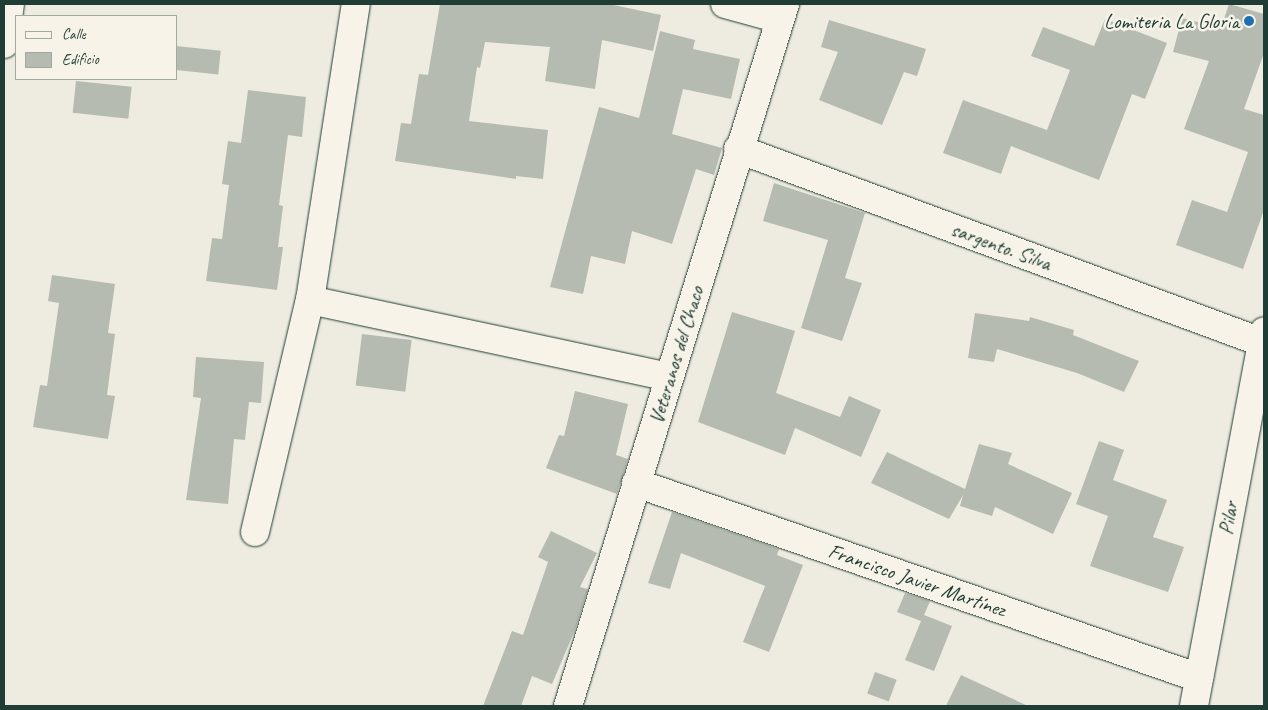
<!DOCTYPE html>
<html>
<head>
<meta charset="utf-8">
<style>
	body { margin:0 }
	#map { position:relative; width:1268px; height:710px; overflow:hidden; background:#eeece1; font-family:Caveat,sans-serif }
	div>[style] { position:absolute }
	.building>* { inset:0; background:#b5bbb0; transform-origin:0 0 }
	.roads { filter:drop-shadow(0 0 1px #1f3d34) drop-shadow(0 0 1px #1f3d34) }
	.minor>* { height:28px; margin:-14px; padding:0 14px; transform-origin:14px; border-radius:14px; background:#f7f3e8 }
	.dots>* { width:14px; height:14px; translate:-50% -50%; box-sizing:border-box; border:2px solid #f7f3e8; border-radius:50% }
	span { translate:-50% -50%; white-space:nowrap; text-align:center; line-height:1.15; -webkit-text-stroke:5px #f7f3e8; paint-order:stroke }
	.poi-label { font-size:21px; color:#1f3d34 }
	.right { translate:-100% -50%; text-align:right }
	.street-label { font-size:21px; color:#1f3d34 }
	.frame { position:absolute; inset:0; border:5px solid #1f3d34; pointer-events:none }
	.legend { position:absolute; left:15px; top:15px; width:162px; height:65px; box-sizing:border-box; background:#f7f3e8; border:1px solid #a1aaa0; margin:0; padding:6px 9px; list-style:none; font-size:15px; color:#1f3d34 }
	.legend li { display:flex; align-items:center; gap:10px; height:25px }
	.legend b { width:25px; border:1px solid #a1aaa0 }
</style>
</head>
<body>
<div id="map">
	<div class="building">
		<div style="clip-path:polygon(440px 4px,609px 4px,661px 15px,653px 51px,602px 40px,595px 89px,545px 81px,550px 47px,485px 42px,480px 68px,477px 67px,469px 121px,548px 130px,543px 179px,516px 176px,516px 179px,395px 161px,401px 123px,411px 124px,419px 74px,428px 75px)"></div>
		<div style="clip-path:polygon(1229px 4px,1264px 14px,1264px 53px,1244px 109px,1264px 115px,1264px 210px,1243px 269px,1176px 245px,1192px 200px,1227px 212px,1248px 152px,1184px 129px,1209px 61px,1173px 52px,1182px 18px,1221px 28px)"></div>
		<div style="clip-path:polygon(1105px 19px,1167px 43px,1145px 99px,1132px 94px,1099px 180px,1011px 146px,1001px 174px,943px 153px,963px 100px,1047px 130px,1070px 70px,1031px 56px,1043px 27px,1094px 46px)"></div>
		<div style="clip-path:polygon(829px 20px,926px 49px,917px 76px,904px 72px,882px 125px,819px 100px,838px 52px,821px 47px)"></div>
		<div style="clip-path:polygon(660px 31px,695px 40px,693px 49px,740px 59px,731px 99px,683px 89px,672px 134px,722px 148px,714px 175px,696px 169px,672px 244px,632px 231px,625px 264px,591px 256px,583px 294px,550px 287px,599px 107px,639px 118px)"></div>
		<div style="left:176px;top:46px;width:45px;height:24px;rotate:6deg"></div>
		<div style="left:76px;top:81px;width:56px;height:32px;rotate:6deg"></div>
		<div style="clip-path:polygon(248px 90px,306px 97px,302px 137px,288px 135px,279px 205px,283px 206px,278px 247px,283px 247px,277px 290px,206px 281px,212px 238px,222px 239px,229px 185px,222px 184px,228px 141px,241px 143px)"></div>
		<div style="clip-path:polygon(774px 183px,865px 213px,845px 278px,862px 283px,842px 341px,801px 328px,828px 240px,763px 221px)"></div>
		<div style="clip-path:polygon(52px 275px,115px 284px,108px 333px,115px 334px,107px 395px,115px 396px,108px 439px,33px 427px,40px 385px,47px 386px,59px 303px,48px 301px)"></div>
		<div style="clip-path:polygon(732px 312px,795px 331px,776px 393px,840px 417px,849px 396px,881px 410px,861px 457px,795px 428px,785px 455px,698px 422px)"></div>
		<div style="clip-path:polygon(975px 313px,1029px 321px,1030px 317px,1074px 330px,1073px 335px,1139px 361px,1124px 392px,1077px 373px,997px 349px,994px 362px,968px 358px)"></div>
		<div style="left:362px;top:334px;width:50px;height:52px;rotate:7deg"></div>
		<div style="clip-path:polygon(196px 357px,264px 362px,261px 403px,249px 402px,245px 440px,234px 439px,228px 504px,186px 500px,201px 398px,193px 397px)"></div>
		<div style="clip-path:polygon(575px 391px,628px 404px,616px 455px,628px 459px,617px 494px,546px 468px,559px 435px,564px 436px)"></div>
		<div style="clip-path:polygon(1099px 441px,1124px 450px,1113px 480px,1167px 500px,1153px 537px,1184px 547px,1168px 592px,1090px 566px,1108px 516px,1076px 504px)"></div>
		<div style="clip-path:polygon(979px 444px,1012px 453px,1008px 464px,1072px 493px,1053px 534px,995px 507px,992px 516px,960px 506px,963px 495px,949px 519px,871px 483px,887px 452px,965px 489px)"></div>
		<div style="clip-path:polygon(672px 512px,779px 549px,777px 555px,803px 565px,769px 652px,743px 642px,765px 586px,681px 553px,670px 589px,648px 583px)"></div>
		<div style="clip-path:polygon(551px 531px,597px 553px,580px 587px,588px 589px,575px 630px,552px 684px,532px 676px,521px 706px,483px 706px,512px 631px,523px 635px,548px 562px,538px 557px)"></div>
		<div style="clip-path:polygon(905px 593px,930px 601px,924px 615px,952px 626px,934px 671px,905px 660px,921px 621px,897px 612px)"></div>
		<div style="left:875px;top:672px;width:23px;height:23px;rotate:20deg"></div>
		<div style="clip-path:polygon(961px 675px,1028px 706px,946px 706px)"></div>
	</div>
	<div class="roads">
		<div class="minor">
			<div style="left:725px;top:4px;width:57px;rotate:15.3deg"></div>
			<div style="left:4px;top:44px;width:40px;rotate:-81.5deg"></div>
			<div style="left:738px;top:149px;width:561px;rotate:20.25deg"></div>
			<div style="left:310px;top:300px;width:367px;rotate:12.1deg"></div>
			<div style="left:636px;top:483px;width:596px;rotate:19.1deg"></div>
			<div style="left:255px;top:532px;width:238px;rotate:-76.7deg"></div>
			<div style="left:310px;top:300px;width:300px;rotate:-81.2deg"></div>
			<div style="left:568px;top:706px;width:735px;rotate:-72.82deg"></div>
			<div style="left:1194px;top:706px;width:381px;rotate:-79.4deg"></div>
		</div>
	</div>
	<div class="dots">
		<div style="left:1249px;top:21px;background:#1f6fb2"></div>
	</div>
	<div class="poi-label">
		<span class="right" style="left:1239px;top:21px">Lomiteria La Gloria</span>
	</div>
	<div class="street-label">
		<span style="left:1001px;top:246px;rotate:20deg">sargento. Silva</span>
		<span style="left:676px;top:355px;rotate:-73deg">Veteranos del Chaco</span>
		<span style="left:1228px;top:518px;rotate:-80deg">Pilar</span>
		<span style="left:917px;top:580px;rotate:19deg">Francisco Javier Martínez</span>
	</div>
	<div class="frame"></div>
	<ul class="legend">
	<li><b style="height:6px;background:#f7f3e8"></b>Calle</li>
	<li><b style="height:14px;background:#b5bbb0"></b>Edificio</li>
	</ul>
</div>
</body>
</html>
